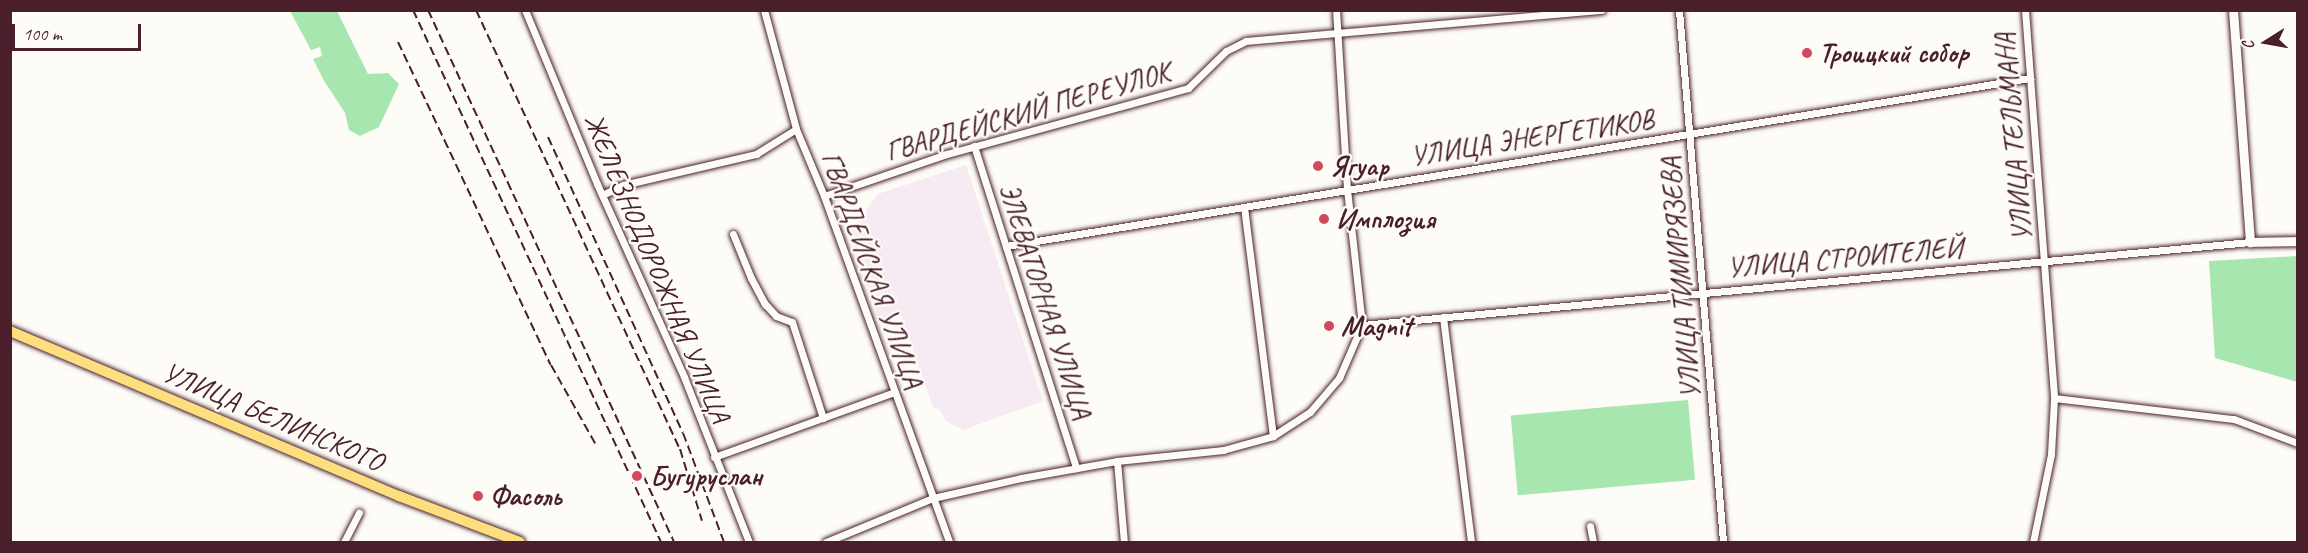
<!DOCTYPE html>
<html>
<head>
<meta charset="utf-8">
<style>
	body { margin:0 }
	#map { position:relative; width:2308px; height:553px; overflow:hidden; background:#fdfcf7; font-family:Caveat,sans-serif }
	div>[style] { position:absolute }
	.built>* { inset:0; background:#f6eaf3 }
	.green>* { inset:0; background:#a7e7af; transform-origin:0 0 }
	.roads { filter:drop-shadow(0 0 2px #4a1f2b) drop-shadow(0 0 2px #4a1f2b) }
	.street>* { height:7px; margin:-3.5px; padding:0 3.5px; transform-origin:3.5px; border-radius:3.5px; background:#fdfcf7 }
	.secondary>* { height:9px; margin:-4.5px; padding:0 4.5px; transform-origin:4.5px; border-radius:4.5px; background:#fdfcf7 }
	.primary>* { height:10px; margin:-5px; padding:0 5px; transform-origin:5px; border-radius:5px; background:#fedf80 }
	.rail>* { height:2px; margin-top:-1px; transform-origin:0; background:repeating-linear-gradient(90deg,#4a1f2b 0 9px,transparent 0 13.5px) }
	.dots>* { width:16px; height:16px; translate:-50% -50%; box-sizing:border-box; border:3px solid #fdfcf7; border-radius:50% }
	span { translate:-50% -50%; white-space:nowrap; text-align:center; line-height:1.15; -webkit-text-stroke:4.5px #fdfcf7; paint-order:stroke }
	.poi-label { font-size:28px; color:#4a1f2b; font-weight:700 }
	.left { translate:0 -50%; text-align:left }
	.street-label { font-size:28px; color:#4a1f2b }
	.frame { position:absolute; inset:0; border:12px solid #4a1f2b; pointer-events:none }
	.north { position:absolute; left:2236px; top:12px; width:60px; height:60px; -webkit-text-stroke:4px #fdfcf7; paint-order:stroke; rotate:259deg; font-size:16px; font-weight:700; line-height:24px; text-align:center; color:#4a1f2b }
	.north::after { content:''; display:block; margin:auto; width:21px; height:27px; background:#4a1f2b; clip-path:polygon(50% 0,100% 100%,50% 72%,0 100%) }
	.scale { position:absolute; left:12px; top:24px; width:129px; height:27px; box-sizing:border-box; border:3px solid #4a1f2b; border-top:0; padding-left:8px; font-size:18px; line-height:21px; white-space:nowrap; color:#4a1f2b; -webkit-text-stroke:4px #fdfcf7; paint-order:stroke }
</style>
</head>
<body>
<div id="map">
	<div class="built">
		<div style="clip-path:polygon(966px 165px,1043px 401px,963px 430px,946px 421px,940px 410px,933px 407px,900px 313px,880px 322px,850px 233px,878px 194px)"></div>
	</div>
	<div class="green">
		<div style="clip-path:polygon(290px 11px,337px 11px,368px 74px,388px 73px,399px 84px,379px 127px,360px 136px,349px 130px,345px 113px,323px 79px,313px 59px,322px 56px,320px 47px,311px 50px)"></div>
		<div style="clip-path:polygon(2297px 256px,2297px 382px,2215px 358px,2209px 261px)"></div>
		<div style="left:1688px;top:400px;width:80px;height:178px;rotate:85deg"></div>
	</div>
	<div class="roads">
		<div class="street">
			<div style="left:525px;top:10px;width:188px;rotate:67.5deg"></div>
			<div style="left:597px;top:184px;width:212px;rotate:65.7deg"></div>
			<div style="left:684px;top:377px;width:177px;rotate:68.5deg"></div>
			<div style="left:764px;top:10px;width:123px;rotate:74.9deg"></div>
			<div style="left:796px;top:129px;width:73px;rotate:67.3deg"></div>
			<div style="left:824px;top:196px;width:368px;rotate:70.1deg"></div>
			<div style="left:1679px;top:10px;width:534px;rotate:85.27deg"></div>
			<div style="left:2025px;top:10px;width:389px;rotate:85.7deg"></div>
			<div style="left:2054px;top:398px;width:181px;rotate:6.7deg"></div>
			<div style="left:2234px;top:419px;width:68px;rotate:20.6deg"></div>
			<div style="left:974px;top:146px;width:338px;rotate:72.4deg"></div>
			<div style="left:602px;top:195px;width:23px;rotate:-25deg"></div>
			<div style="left:623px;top:185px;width:137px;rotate:-13.1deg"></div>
			<div style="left:756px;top:154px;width:47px;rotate:-32deg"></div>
			<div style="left:824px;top:196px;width:130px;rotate:-18.9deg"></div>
			<div style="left:947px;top:154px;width:250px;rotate:-15.3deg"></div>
			<div style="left:1188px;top:88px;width:53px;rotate:-44.2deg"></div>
			<div style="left:1226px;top:51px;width:22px;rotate:-27deg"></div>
			<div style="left:1246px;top:41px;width:357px;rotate:-5deg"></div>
			<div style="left:1244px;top:207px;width:231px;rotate:82.8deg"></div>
			<div style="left:733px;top:234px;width:48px;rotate:67.8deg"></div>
			<div style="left:751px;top:278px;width:30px;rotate:62deg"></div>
			<div style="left:765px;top:304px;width:16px;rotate:47deg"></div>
			<div style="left:776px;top:316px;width:17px;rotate:21deg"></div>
			<div style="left:792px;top:322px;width:101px;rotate:72.1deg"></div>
			<div style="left:1006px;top:246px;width:1038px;rotate:-9.32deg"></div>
			<div style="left:1443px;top:317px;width:227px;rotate:82.9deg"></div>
			<div style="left:1362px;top:325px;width:892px;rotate:-5.34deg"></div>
			<div style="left:714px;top:457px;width:192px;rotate:-19.8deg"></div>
			<div style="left:1117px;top:461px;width:81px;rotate:85.1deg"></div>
			<div style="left:1590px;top:526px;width:16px;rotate:79deg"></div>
			<div style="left:344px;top:542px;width:33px;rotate:-63deg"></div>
			<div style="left:826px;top:542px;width:116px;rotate:-22.4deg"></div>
			<div style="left:933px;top:498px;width:90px;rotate:-12.8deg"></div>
			<div style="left:1021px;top:478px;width:97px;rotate:-10deg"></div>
			<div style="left:1117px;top:461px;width:107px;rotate:-5.9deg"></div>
			<div style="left:1223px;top:450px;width:52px;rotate:-15.6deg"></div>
			<div style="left:1273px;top:436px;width:44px;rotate:-33deg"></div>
			<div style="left:1310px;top:412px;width:45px;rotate:-49.5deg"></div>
			<div style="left:1339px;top:378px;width:58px;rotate:-66.5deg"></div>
			<div style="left:1362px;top:325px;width:137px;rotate:-96.3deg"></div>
			<div style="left:1347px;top:189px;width:179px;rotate:-93.5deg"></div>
			<div style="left:2033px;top:542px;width:90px;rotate:-78.4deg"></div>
			<div style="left:2051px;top:454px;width:56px;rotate:-86.9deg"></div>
		</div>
		<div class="secondary">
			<div style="left:2233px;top:10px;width:233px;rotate:85.8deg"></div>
			<div style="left:2250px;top:242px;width:48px;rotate:-1.2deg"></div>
		</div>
		<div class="primary">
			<div style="left:10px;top:331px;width:423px;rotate:23deg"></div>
			<div style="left:399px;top:496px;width:129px;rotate:20.8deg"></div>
		</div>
	</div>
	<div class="rail">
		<div style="left:413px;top:10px;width:587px;rotate:65.01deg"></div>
		<div style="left:428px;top:10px;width:586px;rotate:65.18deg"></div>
		<div style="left:476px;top:10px;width:484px;rotate:65.1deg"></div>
		<div style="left:680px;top:449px;width:75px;rotate:73deg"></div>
		<div style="left:398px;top:42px;width:357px;rotate:64.7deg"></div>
		<div style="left:551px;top:365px;width:90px;rotate:60.6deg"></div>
		<div style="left:548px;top:137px;width:325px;rotate:65.5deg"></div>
		<div style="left:683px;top:433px;width:116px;rotate:69.4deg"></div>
	</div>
	<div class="dots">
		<div style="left:1807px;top:53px;background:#d1495b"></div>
		<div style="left:1318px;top:166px;background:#d1495b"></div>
		<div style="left:1324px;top:219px;background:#d1495b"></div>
		<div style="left:1329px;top:326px;background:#d1495b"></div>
		<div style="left:637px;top:476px;background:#d1495b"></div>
		<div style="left:478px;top:496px;background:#d1495b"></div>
	</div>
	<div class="poi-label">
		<span class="left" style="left:1819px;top:53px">Троицкий собор</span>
		<span class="left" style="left:1330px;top:166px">Ягуар</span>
		<span class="left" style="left:1336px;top:219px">Имплозия</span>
		<span class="left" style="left:1341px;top:326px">Magnit</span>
		<span class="left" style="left:650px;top:476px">Бугуруслан</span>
		<span class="left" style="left:490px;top:496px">Фасоль</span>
	</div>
	<div class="street-label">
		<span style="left:1028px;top:112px;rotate:-16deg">ГВАРДЕЙСКИЙ ПЕРЕУЛОК</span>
		<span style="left:2014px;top:137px;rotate:-95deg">УЛИЦА ТЕЛЬМАНА</span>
		<span style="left:1532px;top:138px;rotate:-9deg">УЛИЦА ЭНЕРГЕТИКОВ</span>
		<span style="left:1845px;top:258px;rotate:-5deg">УЛИЦА СТРОИТЕЛЕЙ</span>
		<span style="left:657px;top:268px;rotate:67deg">ЖЕЛЕЗНОДОРОЖНАЯ УЛИЦА</span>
		<span style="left:872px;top:270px;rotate:70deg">ГВАРДЕЙСКАЯ УЛИЦА</span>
		<span style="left:1681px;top:278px;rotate:-95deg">УЛИЦА ТИМИРЯЗЕВА</span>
		<span style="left:1045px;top:301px;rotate:72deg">ЭЛЕВАТОРНАЯ УЛИЦА</span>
		<span style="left:273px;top:417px;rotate:23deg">УЛИЦА БЕЛИНСКОГО</span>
	</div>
	<div class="frame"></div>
	<div class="north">С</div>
	<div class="scale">100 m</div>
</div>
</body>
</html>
